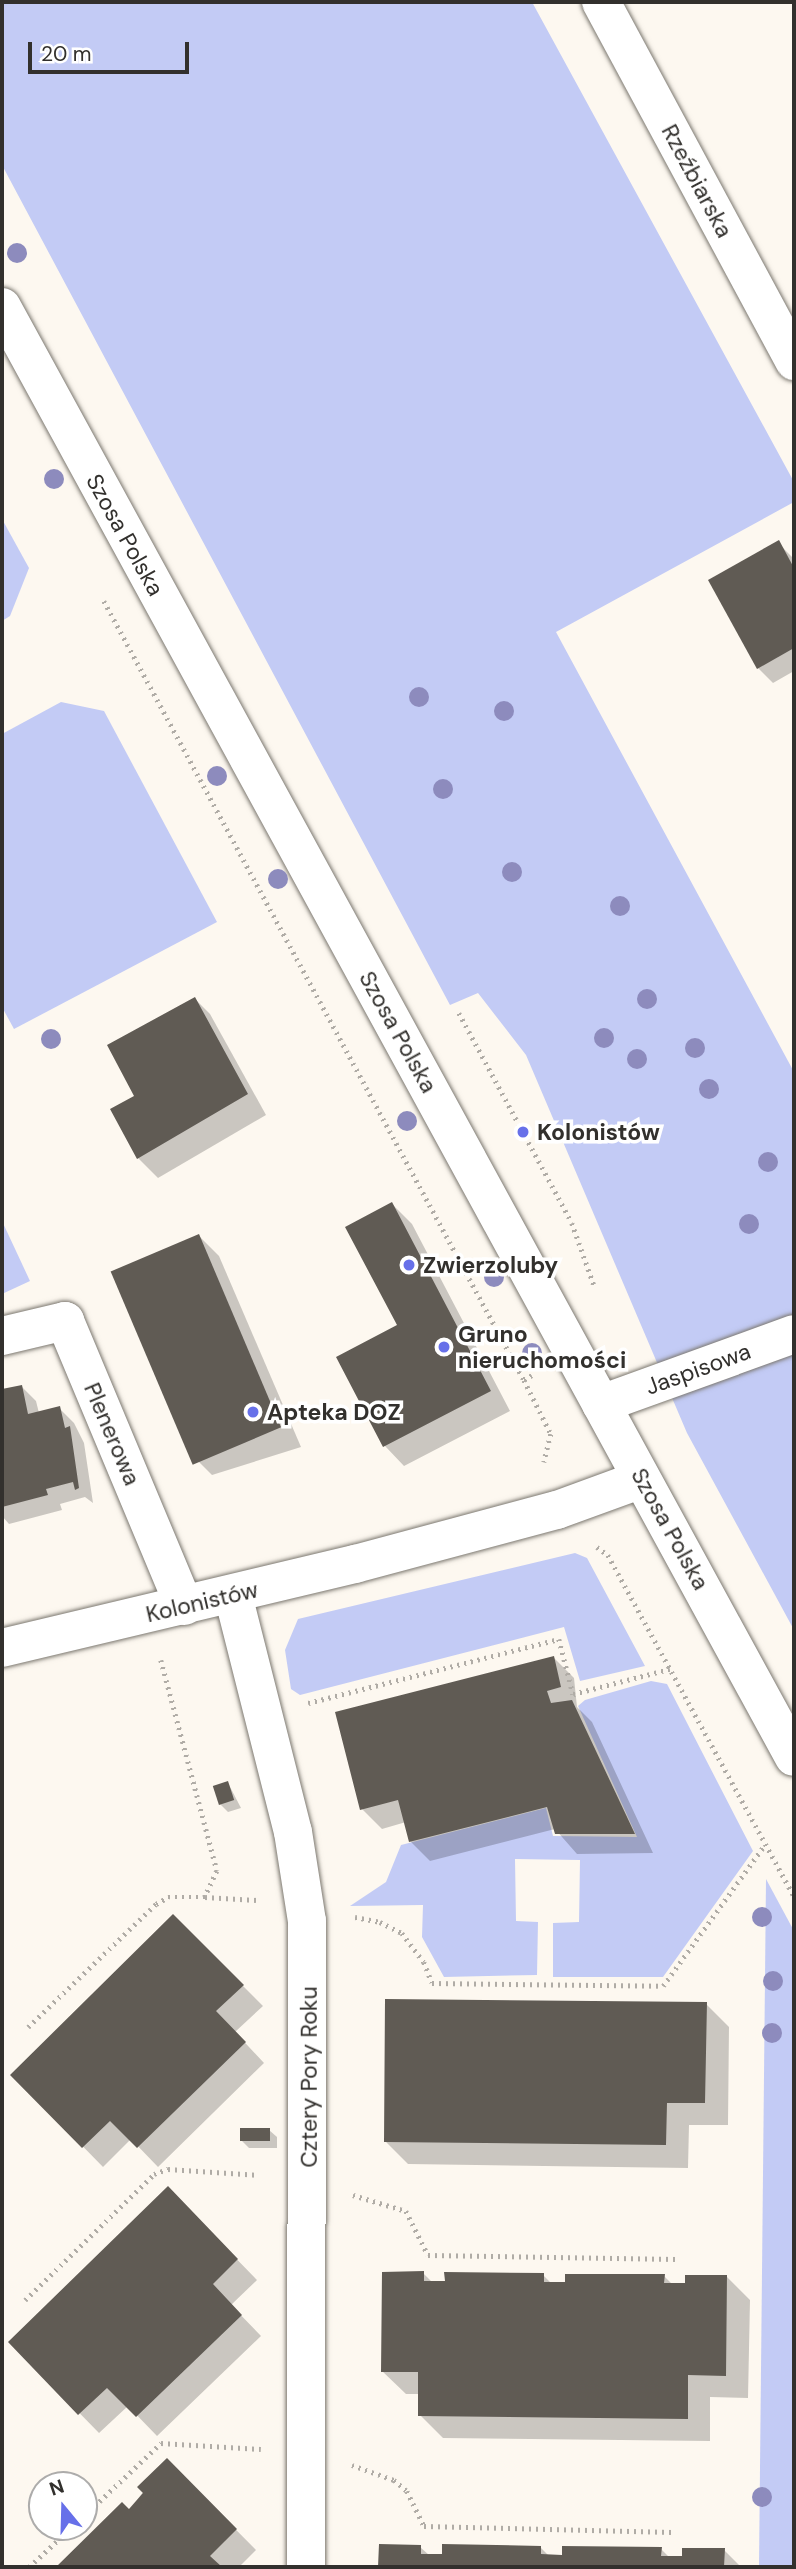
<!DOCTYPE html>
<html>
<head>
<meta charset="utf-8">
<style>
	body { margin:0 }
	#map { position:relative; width:796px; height:2569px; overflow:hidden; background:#fdf8f0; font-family:"DM Sans",sans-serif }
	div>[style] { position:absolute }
	.green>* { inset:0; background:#c3cbf5 }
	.shadow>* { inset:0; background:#0003 }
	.building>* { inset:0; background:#605b54; transform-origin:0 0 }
	.path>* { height:4.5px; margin-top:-2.25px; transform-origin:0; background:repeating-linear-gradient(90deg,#b0aca6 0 2px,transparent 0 7px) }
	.roads { filter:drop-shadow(0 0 2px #7c7870) drop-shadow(0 0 2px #7c7870) }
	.minor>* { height:38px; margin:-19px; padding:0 19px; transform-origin:19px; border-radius:19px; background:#fff }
	.trees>* { width:20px; height:20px; margin:-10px; border-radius:50%; background:#8d8bbd }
	.dots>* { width:19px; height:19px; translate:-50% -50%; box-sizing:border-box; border:4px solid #fff; border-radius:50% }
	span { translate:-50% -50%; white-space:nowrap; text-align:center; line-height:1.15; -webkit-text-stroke:7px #fff; paint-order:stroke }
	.street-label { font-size:23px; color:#32302d }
	.poi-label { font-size:23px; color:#32302d; font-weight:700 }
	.left { translate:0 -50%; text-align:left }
	.frame { position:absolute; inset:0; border:4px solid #32302d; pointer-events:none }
	.north { position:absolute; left:28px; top:2471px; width:70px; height:70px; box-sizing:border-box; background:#fff; border:2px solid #adacab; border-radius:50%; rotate:341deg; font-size:19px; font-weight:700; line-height:28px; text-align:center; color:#32302d }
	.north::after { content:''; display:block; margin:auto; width:24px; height:32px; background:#6770e9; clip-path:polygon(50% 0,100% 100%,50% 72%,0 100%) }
	.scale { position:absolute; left:28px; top:42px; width:161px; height:32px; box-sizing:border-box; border:4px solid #32302d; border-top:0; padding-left:9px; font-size:21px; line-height:24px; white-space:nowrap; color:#32302d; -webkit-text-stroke:5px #fff; paint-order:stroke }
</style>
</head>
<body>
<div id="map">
	<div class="green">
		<div style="clip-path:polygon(2px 2px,532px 2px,794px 482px,794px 502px,556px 632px,794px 1072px,794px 1630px,687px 1433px,526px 1055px,478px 993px,450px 1005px,2px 165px)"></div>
		<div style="clip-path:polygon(2px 519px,29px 568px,10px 616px,2px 621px)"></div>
		<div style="clip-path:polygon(61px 702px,104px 711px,217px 922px,14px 1029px,2px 1007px,2px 734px)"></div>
		<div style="clip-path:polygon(2px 1221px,30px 1281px,2px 1294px)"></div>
		<div style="clip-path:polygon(575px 1553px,587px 1558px,645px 1666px,580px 1681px,564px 1627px,300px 1695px,291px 1689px,285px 1650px,298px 1619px)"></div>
		<div style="clip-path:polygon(651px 1681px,667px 1684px,753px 1851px,663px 1977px,553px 1977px,553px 1923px,579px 1922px,580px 1860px,515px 1859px,516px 1921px,538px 1922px,537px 1975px,444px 1977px,422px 1937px,423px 1905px,350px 1906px,386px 1882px,401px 1845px,546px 1808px,553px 1836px,637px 1837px,578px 1706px,585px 1700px)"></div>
		<div style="clip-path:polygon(766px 1879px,794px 1931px,794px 2567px,759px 2567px)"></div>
	</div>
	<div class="shadow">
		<div style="clip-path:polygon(778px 543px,794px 559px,794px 671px,773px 683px,758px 668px)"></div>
		<div style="clip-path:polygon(195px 999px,210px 1014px,266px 1115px,158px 1178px,138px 1158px,137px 1096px)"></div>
		<div style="clip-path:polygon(392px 1204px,412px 1224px,510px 1411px,404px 1466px,385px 1446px,400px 1326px)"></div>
		<div style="clip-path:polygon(199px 1236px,219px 1256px,301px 1447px,212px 1475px,192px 1455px)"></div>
		<div style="clip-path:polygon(21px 1386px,36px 1401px,39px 1413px,59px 1408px,74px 1423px,84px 1443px,93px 1503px,85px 1497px,60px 1504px,62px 1510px,9px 1524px,2px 1516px,2px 1391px)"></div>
		<div style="clip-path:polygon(554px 1658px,574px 1678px,577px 1707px,592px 1722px,653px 1853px,577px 1854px,555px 1829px,430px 1861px,410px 1841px,406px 1822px,382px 1829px,362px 1809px)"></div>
		<div style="clip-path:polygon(228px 1783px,241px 1808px,228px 1812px,220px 1804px)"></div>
		<div style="clip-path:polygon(173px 1916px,263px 2006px,235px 2032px,264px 2063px,158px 2167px,131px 2139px,103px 2167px,13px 2075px)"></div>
		<div style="clip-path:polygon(706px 2004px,729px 2027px,728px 2125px,689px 2125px,688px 2168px,408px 2164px,385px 2141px)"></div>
		<div style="clip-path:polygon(269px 2130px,277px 2137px,277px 2148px,249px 2148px,241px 2140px)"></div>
		<div style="clip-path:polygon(188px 2209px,257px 2280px,231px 2305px,261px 2336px,157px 2436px,128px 2406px,99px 2433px,10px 2342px)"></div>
		<div style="clip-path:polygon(423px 2273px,433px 2283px,543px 2275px,552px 2284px,664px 2276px,673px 2285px,686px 2285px,727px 2277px,750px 2300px,748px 2398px,710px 2397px,710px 2441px,443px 2438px,420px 2415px,420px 2394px,406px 2394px,382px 2371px)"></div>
		<div style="clip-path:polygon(167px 2460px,256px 2550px,239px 2567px,59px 2567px,122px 2504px,129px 2511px)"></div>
		<div style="clip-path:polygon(380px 2546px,420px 2547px,429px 2555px,541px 2548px,549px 2556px,564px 2557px,661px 2549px,670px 2558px,684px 2558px,724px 2550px,741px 2567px,380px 2567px)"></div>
	</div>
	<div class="building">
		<div style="clip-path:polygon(779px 540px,794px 568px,794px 648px,757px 669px,708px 580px)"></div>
		<div style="clip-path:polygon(195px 997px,248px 1094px,137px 1159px,110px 1109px,134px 1096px,107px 1045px)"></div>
		<div style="clip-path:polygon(392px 1202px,491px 1391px,383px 1447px,336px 1357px,397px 1325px,345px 1227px)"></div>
		<div style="left:199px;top:1234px;width:210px;height:96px;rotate:67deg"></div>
		<div style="clip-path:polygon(22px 1385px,28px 1414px,60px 1406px,65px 1428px,70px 1426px,79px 1488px,75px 1490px,73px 1482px,46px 1489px,48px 1495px,2px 1507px,2px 1389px)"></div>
		<div style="clip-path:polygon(554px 1656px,561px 1687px,547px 1691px,551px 1703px,572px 1700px,635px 1834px,555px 1834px,547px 1807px,409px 1842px,398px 1800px,360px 1810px,335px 1712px)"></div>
		<div style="left:228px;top:1781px;width:20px;height:16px;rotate:72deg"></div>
		<div style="clip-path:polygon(173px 1914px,244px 1985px,216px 2011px,246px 2042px,137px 2148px,110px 2121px,82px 2148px,10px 2075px)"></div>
		<div style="clip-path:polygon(385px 1999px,707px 2002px,705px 2103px,667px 2103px,666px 2145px,384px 2142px)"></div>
		<div style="left:240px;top:2128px;width:30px;height:13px"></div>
		<div style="clip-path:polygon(168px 2186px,238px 2259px,213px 2284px,242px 2315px,136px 2417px,107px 2388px,78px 2415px,8px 2342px)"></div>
		<div style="clip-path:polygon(424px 2271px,424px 2281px,445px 2281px,444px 2272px,544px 2273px,544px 2282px,565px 2282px,565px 2274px,665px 2274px,664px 2283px,685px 2283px,685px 2275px,727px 2275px,726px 2376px,688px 2375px,688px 2419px,418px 2416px,418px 2372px,381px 2372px,382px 2272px)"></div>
		<div style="clip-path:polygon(167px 2458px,237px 2529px,210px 2556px,222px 2567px,56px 2567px,122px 2502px,129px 2509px,143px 2493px,137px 2487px)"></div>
		<div style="clip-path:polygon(379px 2544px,421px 2545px,421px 2554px,442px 2554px,442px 2544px,541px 2546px,541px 2554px,562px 2555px,562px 2546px,662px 2547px,661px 2556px,682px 2556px,682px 2548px,725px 2548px,724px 2567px,378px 2567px)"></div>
	</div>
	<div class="path">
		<div style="left:104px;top:601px;width:885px;rotate:61.67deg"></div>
		<div style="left:524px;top:1380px;width:9px;rotate:-32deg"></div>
		<div style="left:459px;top:1013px;width:238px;rotate:61.7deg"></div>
		<div style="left:572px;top:1223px;width:66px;rotate:70.5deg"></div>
		<div style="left:524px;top:1380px;width:60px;rotate:63.4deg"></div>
		<div style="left:551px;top:1434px;width:29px;rotate:104deg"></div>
		<div style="left:597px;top:1547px;width:14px;rotate:36deg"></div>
		<div style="left:608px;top:1555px;width:388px;rotate:61.4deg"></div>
		<div style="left:161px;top:1660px;width:218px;rotate:75.1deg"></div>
		<div style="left:217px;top:1871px;width:29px;rotate:115deg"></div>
		<div style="left:205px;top:1897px;width:52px;rotate:3.3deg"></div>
		<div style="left:308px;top:1703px;width:259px;rotate:-14.3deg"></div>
		<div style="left:559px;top:1639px;width:57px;rotate:75.7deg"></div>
		<div style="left:573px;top:1694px;width:100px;rotate:-14.5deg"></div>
		<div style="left:355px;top:1917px;width:25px;rotate:11deg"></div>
		<div style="left:380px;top:1922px;width:25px;rotate:27deg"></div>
		<div style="left:402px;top:1933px;width:36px;rotate:53deg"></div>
		<div style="left:424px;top:1962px;width:22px;rotate:69deg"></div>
		<div style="left:432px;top:1983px;width:231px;rotate:0.7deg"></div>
		<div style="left:663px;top:1986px;width:173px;rotate:-54.2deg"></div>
		<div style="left:28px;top:2027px;width:178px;rotate:-43.9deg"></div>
		<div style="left:156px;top:1904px;width:14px;rotate:-30deg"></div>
		<div style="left:168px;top:1897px;width:37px"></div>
		<div style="left:353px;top:2195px;width:55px;rotate:16.8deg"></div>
		<div style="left:406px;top:2211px;width:49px;rotate:63.4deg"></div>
		<div style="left:428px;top:2255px;width:248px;rotate:0.9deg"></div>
		<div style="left:25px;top:2300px;width:180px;rotate:-44.3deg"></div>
		<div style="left:154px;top:2174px;width:15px;rotate:-20deg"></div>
		<div style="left:168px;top:2169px;width:91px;rotate:3.8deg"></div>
		<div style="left:352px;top:2465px;width:45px;rotate:19.7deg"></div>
		<div style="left:394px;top:2480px;width:17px;rotate:40deg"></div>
		<div style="left:407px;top:2491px;width:39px;rotate:64deg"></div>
		<div style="left:424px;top:2526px;width:248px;rotate:1.4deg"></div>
		<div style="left:84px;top:2516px;width:106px;rotate:-43.5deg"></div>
		<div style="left:161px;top:2443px;width:100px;rotate:3.4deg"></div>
		<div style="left:29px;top:2567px;width:59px;rotate:-42.9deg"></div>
	</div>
	<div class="roads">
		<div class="minor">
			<div style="left:601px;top:2px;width:408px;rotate:61.7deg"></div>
			<div style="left:2px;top:307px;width:1652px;rotate:61.36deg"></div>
			<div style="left:2px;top:1336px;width:65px;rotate:-13.4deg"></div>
			<div style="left:65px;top:1321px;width:309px;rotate:67.3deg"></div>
			<div style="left:601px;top:1404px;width:205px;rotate:-19.9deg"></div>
			<div style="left:233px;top:1595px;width:244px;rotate:75.8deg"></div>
			<div style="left:293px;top:1832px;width:90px;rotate:81.1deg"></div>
			<div style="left:307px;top:1921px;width:646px;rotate:90.09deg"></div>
			<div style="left:2px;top:1648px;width:363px;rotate:-13.4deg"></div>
			<div style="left:355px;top:1564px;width:209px;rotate:-15deg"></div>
			<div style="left:557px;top:1510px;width:90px;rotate:-20deg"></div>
		</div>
	</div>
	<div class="trees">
		<div style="left:17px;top:253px"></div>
		<div style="left:54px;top:479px"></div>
		<div style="left:419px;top:697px"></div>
		<div style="left:504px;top:711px"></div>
		<div style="left:217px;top:776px"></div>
		<div style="left:443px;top:789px"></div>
		<div style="left:512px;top:872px"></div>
		<div style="left:278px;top:879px"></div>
		<div style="left:620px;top:906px"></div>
		<div style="left:647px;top:999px"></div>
		<div style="left:604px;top:1038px"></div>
		<div style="left:51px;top:1039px"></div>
		<div style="left:695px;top:1048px"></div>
		<div style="left:637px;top:1059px"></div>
		<div style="left:709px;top:1089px"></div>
		<div style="left:407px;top:1121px"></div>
		<div style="left:768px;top:1162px"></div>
		<div style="left:749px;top:1224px"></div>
		<div style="left:494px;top:1277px"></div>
		<div style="left:532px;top:1353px"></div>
		<div style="left:762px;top:1917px"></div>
		<div style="left:773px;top:1981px"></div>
		<div style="left:772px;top:2033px"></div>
		<div style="left:762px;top:2497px"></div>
	</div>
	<div class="dots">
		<div style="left:523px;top:1132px;background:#6770e9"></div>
		<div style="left:409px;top:1265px;background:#6770e9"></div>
		<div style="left:444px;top:1347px;background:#6770e9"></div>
		<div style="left:253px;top:1412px;background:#6770e9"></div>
	</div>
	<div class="street-label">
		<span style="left:697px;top:181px;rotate:62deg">Rzeźbiarska</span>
		<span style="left:125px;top:535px;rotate:61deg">Szosa Polska</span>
		<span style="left:398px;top:1032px;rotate:61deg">Szosa Polska</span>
		<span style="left:698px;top:1369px;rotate:-20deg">Jaspisowa</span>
		<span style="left:112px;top:1434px;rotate:67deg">Plenerowa</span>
		<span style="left:670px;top:1529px;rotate:61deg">Szosa Polska</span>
		<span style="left:202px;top:1602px;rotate:-13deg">Kolonistów</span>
		<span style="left:309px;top:2077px;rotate:-90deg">Cztery Pory Roku</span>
	</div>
	<div class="poi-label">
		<span class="left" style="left:537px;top:1132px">Kolonistów</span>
		<span class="left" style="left:423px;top:1265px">Zwierzoluby</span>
		<span class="left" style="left:458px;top:1347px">Gruno<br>nieruchomości</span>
		<span class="left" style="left:267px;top:1412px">Apteka DOZ</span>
	</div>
	<div class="frame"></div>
	<div class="north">N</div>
	<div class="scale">20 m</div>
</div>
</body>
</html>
